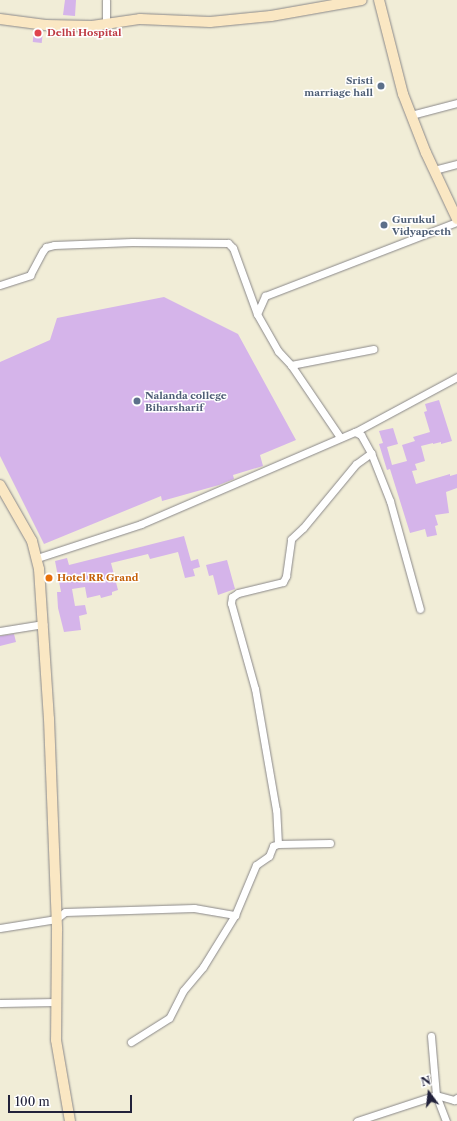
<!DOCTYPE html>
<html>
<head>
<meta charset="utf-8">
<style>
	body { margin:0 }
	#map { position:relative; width:457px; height:1121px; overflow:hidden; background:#f1edd7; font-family:"Libre Caslon Text",serif }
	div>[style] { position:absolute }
	.building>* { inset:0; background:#d5b4ea; transform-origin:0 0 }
	.roads { filter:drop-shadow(0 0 1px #8a8889) drop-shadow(0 0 1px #8a8889) }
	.street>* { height:7px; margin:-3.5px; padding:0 3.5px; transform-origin:3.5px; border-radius:3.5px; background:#fff }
	.secondary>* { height:10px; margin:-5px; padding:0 5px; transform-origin:5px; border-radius:5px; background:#fae7c3 }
	.dots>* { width:11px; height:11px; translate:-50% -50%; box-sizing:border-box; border:2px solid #fff; border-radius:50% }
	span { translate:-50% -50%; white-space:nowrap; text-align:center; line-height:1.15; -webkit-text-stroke:3px #fff; paint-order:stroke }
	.health-label { font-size:10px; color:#be3a42; font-weight:700 }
	.left { translate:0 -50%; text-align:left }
	.service-label { font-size:10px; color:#4e5e75; font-weight:700 }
	.right { translate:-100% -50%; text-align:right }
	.food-label { font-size:10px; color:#c56008; font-weight:700 }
	.north { position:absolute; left:409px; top:1073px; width:40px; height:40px; -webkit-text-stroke:3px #fff; paint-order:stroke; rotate:345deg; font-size:11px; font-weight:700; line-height:16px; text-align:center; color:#22223b }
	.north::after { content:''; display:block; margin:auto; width:14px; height:18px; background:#22223b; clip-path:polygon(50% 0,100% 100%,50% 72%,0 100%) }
	.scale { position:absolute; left:8px; top:1095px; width:124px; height:18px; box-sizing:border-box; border:2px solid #22223b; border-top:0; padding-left:5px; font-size:12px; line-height:14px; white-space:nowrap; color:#22223b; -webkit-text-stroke:3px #fff; paint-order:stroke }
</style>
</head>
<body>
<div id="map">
	<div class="building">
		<div style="clip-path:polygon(65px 0,76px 0,75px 16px,63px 15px)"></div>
		<div style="left:34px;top:30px;width:9px;height:12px;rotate:6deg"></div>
		<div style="clip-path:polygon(164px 297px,238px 334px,296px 440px,260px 455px,263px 466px,233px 475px,234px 479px,219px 485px,162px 501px,161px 496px,44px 544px,0 456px,0 362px,50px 340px,57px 318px)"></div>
		<div style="clip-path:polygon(439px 400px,452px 441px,441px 444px,441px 442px,433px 444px,433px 443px,421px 446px,425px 461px,415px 464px,417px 470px,412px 471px,416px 484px,450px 474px,450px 476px,457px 474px,457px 488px,446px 492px,449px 513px,435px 515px,438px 525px,435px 526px,437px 535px,427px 537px,425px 529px,410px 533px,390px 469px,387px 470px,379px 444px,383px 443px,379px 431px,393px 428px,398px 444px,387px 447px,392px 465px,407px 461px,402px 445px,415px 441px,413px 437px,430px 432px,424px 412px,427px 411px,425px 404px)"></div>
		<div style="clip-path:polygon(184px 536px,191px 561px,198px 559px,200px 567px,193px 569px,195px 576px,185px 578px,178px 552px,150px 559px,148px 554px,111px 563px,118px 590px,112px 592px,112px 595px,101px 598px,100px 595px,87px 598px,85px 587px,72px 589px,75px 606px,85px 605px,87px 614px,79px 616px,81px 630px,64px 632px,58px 608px,57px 592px,61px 592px,55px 561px,67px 558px,69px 565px)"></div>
		<div style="clip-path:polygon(227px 560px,235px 589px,218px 595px,213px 575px,209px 576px,206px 565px)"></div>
		<div style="clip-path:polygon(14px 634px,16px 642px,0 646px,0 636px)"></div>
	</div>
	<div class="roads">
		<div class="street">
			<div style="left:106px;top:0;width:24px;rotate:90deg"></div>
			<div style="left:411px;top:115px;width:48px;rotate:-14.6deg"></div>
			<div style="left:434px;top:170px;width:24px;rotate:-15deg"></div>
			<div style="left:0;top:285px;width:32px;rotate:-18deg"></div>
			<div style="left:30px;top:275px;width:27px;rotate:-62deg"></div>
			<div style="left:43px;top:251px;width:5px;rotate:-53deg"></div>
			<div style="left:46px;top:247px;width:8px;rotate:-14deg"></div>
			<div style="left:54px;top:245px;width:78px;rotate:-2.2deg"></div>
			<div style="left:132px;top:242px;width:96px;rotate:0.6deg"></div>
			<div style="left:228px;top:243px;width:7px;rotate:45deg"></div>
			<div style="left:233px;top:248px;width:70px;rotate:70deg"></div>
			<div style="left:257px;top:314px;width:43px;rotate:60.4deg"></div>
			<div style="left:278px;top:351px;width:19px;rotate:47deg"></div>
			<div style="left:291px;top:365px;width:87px;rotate:55.8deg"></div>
			<div style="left:257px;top:314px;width:20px;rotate:-66deg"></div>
			<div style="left:265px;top:296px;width:206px;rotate:-21.1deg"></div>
			<div style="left:291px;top:365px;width:84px;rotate:-11deg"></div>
			<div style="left:355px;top:432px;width:116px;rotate:-28.3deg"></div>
			<div style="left:37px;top:558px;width:109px;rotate:-18.1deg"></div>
			<div style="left:141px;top:524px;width:233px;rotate:-23.3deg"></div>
			<div style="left:355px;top:432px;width:7px;rotate:27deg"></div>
			<div style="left:361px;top:435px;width:21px;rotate:61deg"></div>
			<div style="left:371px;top:453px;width:52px;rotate:68.4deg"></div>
			<div style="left:390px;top:501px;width:112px;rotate:74.5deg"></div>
			<div style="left:0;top:631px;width:44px;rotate:-9.2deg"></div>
			<div style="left:278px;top:844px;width:34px;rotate:-93deg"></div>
			<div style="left:276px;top:810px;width:123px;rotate:-99.8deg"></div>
			<div style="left:255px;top:689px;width:89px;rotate:-105.6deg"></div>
			<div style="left:231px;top:603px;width:6px;rotate:-81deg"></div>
			<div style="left:232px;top:597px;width:7px;rotate:-34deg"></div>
			<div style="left:238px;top:593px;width:46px;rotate:-13.7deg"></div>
			<div style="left:283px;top:582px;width:7px;rotate:-63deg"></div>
			<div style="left:286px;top:576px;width:37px;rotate:-82deg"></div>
			<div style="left:291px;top:539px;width:16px;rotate:-43deg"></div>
			<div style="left:303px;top:528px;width:83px;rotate:-50.4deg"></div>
			<div style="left:356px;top:464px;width:19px;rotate:-36deg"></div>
			<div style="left:235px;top:915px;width:54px;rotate:-67.2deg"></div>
			<div style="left:256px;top:865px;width:16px;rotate:-35deg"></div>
			<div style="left:269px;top:856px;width:11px;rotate:-68deg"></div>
			<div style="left:273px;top:846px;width:5px;rotate:-22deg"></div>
			<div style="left:278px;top:844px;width:52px;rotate:-1.1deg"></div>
			<div style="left:0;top:928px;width:57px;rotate:-9.1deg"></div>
			<div style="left:56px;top:919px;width:11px;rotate:-38deg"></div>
			<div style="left:65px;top:912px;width:129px;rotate:-1.8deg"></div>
			<div style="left:194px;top:908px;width:42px;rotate:9.7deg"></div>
			<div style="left:235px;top:915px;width:61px;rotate:121.6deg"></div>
			<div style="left:203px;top:967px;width:31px;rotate:130deg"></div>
			<div style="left:183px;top:991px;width:30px;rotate:117deg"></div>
			<div style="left:169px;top:1018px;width:45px;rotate:147.7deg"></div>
			<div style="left:0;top:1003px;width:56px;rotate:-1deg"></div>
			<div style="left:431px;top:1036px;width:59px;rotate:85.2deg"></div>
			<div style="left:436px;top:1095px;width:28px;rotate:69deg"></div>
			<div style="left:357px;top:1121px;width:83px;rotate:-18.2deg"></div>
			<div style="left:436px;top:1095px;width:19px;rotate:16deg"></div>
			<div style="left:454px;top:1100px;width:4px;rotate:-34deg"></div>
		</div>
		<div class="secondary">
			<div style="left:379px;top:0;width:97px;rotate:75.7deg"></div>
			<div style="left:403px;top:94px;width:63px;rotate:68.7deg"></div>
			<div style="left:426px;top:153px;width:73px;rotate:64.8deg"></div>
			<div style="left:0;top:19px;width:46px;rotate:7.4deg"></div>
			<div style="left:46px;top:25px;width:46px;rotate:1.2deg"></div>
			<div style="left:92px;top:26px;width:49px;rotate:-8.3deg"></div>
			<div style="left:140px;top:19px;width:70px;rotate:2.5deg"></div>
			<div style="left:210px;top:22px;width:61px;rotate:-5.6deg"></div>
			<div style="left:271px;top:16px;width:92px;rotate:-10deg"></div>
			<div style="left:0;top:485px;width:64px;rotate:60.3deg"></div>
			<div style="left:32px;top:541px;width:29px;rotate:76deg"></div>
			<div style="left:39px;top:569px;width:150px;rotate:86.2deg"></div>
			<div style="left:49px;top:719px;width:212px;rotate:87.8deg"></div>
			<div style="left:57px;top:931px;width:109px;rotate:90.5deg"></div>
			<div style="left:56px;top:1040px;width:82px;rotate:80.2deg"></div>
		</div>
	</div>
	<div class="dots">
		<div style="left:38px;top:33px;background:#e0444e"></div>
		<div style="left:381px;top:86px;background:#5c6f8a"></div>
		<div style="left:384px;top:225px;background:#5c6f8a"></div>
		<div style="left:137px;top:401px;background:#5c6f8a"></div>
		<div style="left:49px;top:578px;background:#e8710a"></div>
	</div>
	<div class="health-label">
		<span class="left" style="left:47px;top:33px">Delhi Hospital</span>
	</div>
	<div class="service-label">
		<span class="right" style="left:373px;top:86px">Sristi<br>marriage hall</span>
		<span class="left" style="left:392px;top:225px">Gurukul<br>Vidyapeeth</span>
		<span class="left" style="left:145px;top:401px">Nalanda college<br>Biharsharif</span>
	</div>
	<div class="food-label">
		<span class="left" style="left:57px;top:578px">Hotel RR Grand</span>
	</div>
	<div class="north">N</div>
	<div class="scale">100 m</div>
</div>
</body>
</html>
